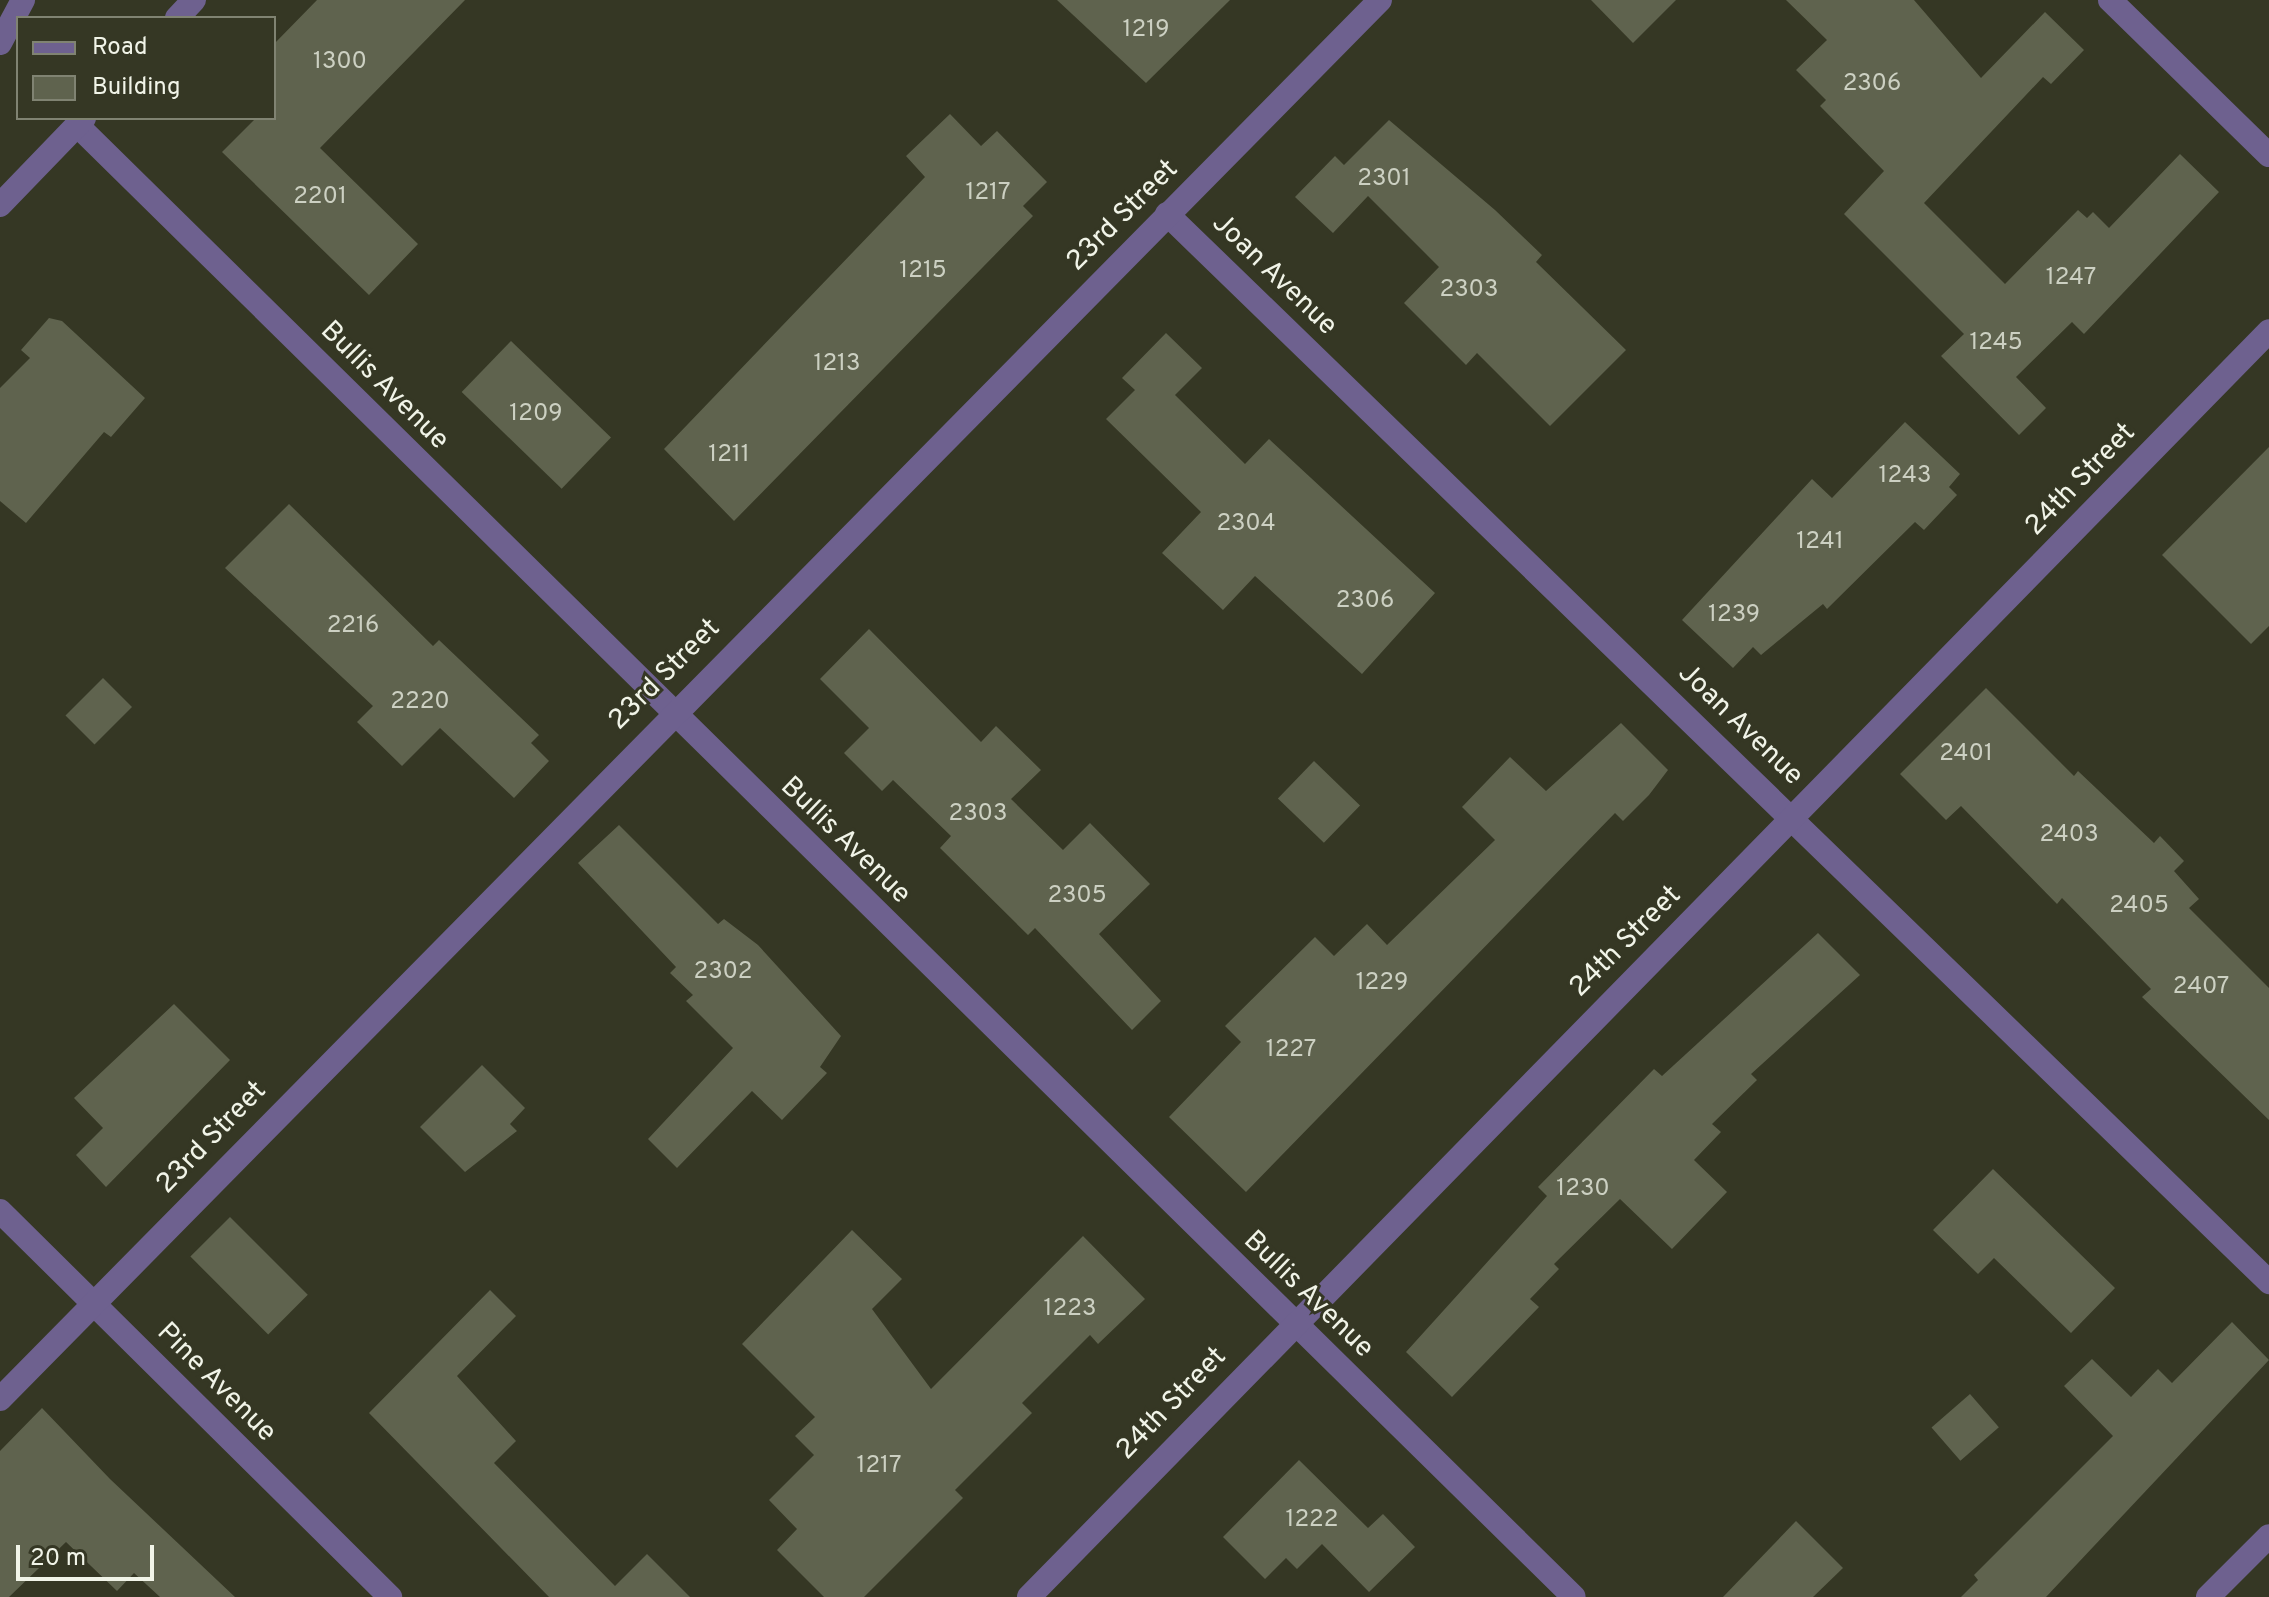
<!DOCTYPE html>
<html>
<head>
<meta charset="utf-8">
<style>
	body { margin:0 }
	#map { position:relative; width:2269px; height:1597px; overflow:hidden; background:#353724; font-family:Overpass,sans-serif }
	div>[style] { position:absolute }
	.building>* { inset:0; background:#5f634e; transform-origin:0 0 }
	.minor>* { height:24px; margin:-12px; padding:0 12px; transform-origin:12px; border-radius:12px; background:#6e618f }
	span { translate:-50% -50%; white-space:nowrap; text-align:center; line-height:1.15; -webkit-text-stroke:6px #353724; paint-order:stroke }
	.number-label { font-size:24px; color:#ccd0c2 }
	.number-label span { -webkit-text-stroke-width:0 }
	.street-label { font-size:28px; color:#f1f4e8 }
	.legend { position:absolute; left:16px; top:16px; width:260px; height:104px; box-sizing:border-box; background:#353724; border:2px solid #808372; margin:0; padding:10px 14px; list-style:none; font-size:24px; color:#f1f4e8 }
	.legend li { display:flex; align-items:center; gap:16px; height:40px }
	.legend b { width:40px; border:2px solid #808372 }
	.scale { position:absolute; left:16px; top:1545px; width:138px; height:36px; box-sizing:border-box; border:4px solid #f1f4e8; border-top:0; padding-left:10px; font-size:24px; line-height:28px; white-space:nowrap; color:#f1f4e8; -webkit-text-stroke:6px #353724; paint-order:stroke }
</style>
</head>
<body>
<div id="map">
	<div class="building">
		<div style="clip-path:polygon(317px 0,465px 0,320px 148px,418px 244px,369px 295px,222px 152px,256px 118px,274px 118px,274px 44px)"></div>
		<div style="clip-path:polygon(1057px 0,1230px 0,1146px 83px)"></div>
		<div style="clip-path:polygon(1591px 0,1676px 0,1633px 43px)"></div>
		<div style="clip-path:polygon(1786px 0,1914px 0,1981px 78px,2045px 12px,2084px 50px,2051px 84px,2043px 77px,1924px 203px,2005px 284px,2078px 210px,2087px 218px,2093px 212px,2109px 228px,2180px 154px,2219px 192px,2084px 334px,2072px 322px,2016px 377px,2046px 408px,2019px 435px,1941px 356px,1964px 334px,1844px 214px,1884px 171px,1820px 106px,1826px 100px,1796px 70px,1827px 40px)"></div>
		<div style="clip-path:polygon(950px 114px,981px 146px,997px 131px,1047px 182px,1023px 206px,1033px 216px,734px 521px,664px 449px,925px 177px,906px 156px)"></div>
		<div style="clip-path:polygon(1389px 120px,1495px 210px,1542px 255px,1536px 262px,1626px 350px,1550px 426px,1477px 353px,1466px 365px,1404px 303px,1439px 267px,1368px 196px,1333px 233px,1295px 197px,1335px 156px,1344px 165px)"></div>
		<div style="clip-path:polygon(49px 318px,62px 321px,145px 398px,111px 437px,104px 432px,26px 523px,0 501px,0 388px,30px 358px,21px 350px)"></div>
		<div style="clip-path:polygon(1166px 333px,1202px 368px,1175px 395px,1245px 464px,1269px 439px,1435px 593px,1362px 674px,1255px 576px,1223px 610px,1162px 553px,1201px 512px,1106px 419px,1135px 390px,1122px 378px)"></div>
		<div style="left:511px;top:341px;width:139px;height:71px;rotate:44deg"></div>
		<div style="clip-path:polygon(1905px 422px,1960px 474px,1949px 487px,1957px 495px,1924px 530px,1915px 522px,1827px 609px,1823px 604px,1761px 655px,1753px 647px,1733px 668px,1682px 620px,1812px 479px,1832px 498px)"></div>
		<div style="clip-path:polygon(2269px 447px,2269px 626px,2251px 644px,2162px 555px)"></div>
		<div style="clip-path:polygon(289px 504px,433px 646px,439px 640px,539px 735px,531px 743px,549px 761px,514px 798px,440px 728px,402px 766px,357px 722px,373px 706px,225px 568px)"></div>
		<div style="clip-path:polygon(869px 629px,981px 742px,996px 726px,1041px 770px,1011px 799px,1063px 850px,1090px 823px,1150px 884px,1099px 934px,1161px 1001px,1132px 1030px,1035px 928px,1028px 935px,940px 848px,951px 836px,893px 780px,882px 791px,844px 753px,869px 728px,820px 679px)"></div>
		<div style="left:103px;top:678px;width:41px;height:53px;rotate:45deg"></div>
		<div style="clip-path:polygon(1986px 688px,2074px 776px,2078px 771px,2154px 843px,2160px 836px,2184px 861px,2174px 871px,2199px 899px,2189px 908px,2269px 988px,2269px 1120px,2142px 997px,2151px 989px,2062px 898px,2057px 904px,1961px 806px,1946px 820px,1900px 774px)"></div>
		<div style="clip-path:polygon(1621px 723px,1668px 770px,1649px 795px,1623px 821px,1615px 813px,1246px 1192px,1169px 1117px,1241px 1042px,1225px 1026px,1315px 937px,1334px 956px,1367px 924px,1387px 945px,1495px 840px,1462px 807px,1510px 757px,1546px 791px)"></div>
		<div style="left:1314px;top:761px;width:64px;height:52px;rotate:44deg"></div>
		<div style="clip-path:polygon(619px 825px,718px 924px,724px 919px,758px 945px,841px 1036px,820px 1067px,827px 1073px,782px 1120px,752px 1091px,677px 1168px,648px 1139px,733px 1048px,686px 1001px,693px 995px,670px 973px,676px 967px,578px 863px)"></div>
		<div style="clip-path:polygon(1818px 933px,1860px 975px,1751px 1074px,1757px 1080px,1712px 1124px,1721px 1132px,1694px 1160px,1727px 1192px,1672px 1249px,1620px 1199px,1554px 1264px,1559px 1269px,1530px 1299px,1539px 1307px,1452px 1397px,1406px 1352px,1547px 1196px,1538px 1187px,1654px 1069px,1662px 1076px)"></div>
		<div style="clip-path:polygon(174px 1004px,230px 1060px,106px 1187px,76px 1155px,103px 1128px,74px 1098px)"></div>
		<div style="clip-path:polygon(482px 1065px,525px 1108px,510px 1124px,517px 1131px,465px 1172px,420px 1127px)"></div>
		<div style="clip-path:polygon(1993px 1169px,2115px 1288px,2071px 1333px,1994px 1258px,1978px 1274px,1933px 1230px)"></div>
		<div style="left:230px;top:1217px;width:110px;height:56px;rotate:45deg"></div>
		<div style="clip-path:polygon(852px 1230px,902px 1279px,872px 1309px,931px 1389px,1083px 1236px,1145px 1299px,1098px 1344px,1090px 1335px,1022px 1403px,1032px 1413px,955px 1490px,963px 1498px,864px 1597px,824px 1597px,777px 1550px,797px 1529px,769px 1500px,814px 1455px,795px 1436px,815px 1417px,742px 1344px)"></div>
		<div style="clip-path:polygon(490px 1290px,516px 1316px,457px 1376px,516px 1441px,494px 1463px,615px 1586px,647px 1554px,690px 1597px,549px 1597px,369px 1413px)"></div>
		<div style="clip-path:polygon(2232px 1322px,2269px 1360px,2046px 1597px,1961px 1597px,1978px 1580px,1974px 1575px,2113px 1436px,2064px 1386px,2092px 1359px,2131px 1397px,2158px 1369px,2172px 1383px)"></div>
		<div style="left:1970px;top:1394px;width:44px;height:51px;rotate:49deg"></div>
		<div style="clip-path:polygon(42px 1408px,110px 1479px,235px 1597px,160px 1597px,134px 1573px,117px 1591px,66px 1542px,9px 1597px,0 1597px,0 1451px)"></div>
		<div style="clip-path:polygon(1299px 1460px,1368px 1528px,1383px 1514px,1415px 1547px,1369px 1592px,1322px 1544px,1297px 1569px,1286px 1558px,1265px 1579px,1223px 1537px)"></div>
		<div style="clip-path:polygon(1796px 1521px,1843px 1568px,1813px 1597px,1723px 1597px)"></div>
	</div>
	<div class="minor">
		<div style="left:2110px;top:0;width:222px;rotate:44.3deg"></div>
		<div style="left:177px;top:18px;width:25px;rotate:-47deg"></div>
		<div style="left:0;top:43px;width:49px;rotate:-61.9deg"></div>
		<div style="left:77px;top:125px;width:2099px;rotate:44.52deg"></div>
		<div style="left:0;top:205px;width:121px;rotate:-46deg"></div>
		<div style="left:1167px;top:214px;width:1535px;rotate:44.1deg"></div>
		<div style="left:0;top:1211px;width:549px;rotate:44.7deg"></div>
		<div style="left:0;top:1399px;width:1965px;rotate:-45.39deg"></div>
		<div style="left:1029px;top:1597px;width:1772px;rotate:-45.59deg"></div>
		<div style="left:2208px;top:1597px;width:86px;rotate:-45deg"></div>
	</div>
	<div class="number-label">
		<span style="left:1146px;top:31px">1219</span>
		<span style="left:340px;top:63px">1300</span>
		<span style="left:1872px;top:85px">2306</span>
		<span style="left:1384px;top:180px">2301</span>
		<span style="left:988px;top:194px">1217</span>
		<span style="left:320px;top:198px">2201</span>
		<span style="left:923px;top:272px">1215</span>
		<span style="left:2071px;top:279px">1247</span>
		<span style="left:1469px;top:291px">2303</span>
		<span style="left:1996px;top:344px">1245</span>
		<span style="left:837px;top:365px">1213</span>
		<span style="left:536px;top:415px">1209</span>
		<span style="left:729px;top:456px">1211</span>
		<span style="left:1905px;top:477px">1243</span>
		<span style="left:1246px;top:525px">2304</span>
		<span style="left:1820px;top:543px">1241</span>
		<span style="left:1365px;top:602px">2306</span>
		<span style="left:1734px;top:616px">1239</span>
		<span style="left:353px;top:627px">2216</span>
		<span style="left:420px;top:703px">2220</span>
		<span style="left:1966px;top:755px">2401</span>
		<span style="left:978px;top:815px">2303</span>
		<span style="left:2069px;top:836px">2403</span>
		<span style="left:1077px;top:897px">2305</span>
		<span style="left:2139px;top:907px">2405</span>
		<span style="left:723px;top:973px">2302</span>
		<span style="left:1382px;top:984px">1229</span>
		<span style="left:2201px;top:988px">2407</span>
		<span style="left:1291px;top:1051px">1227</span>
		<span style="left:1583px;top:1190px">1230</span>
		<span style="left:1070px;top:1310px">1223</span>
		<span style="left:879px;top:1467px">1217</span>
		<span style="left:1312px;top:1521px">1222</span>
	</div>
	<div class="street-label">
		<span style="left:1123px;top:216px;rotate:-45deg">23rd Street</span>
		<span style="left:1274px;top:275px;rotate:44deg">Joan Avenue</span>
		<span style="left:384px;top:386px;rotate:45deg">Bullis Avenue</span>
		<span style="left:2081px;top:480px;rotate:-46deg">24th Street</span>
		<span style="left:665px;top:675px;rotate:-45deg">23rd Street</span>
		<span style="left:1740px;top:725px;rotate:44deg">Joan Avenue</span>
		<span style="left:845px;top:841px;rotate:44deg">Bullis Avenue</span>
		<span style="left:1626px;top:942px;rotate:-45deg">24th Street</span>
		<span style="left:212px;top:1138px;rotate:-46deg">23rd Street</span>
		<span style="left:1308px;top:1295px;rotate:44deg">Bullis Avenue</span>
		<span style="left:216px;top:1383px;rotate:45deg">Pine Avenue</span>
		<span style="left:1172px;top:1404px;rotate:-46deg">24th Street</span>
	</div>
	<ul class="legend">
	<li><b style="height:10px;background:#6e618f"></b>Road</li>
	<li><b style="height:22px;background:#5f634e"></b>Building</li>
	</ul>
	<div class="scale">20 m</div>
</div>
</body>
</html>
